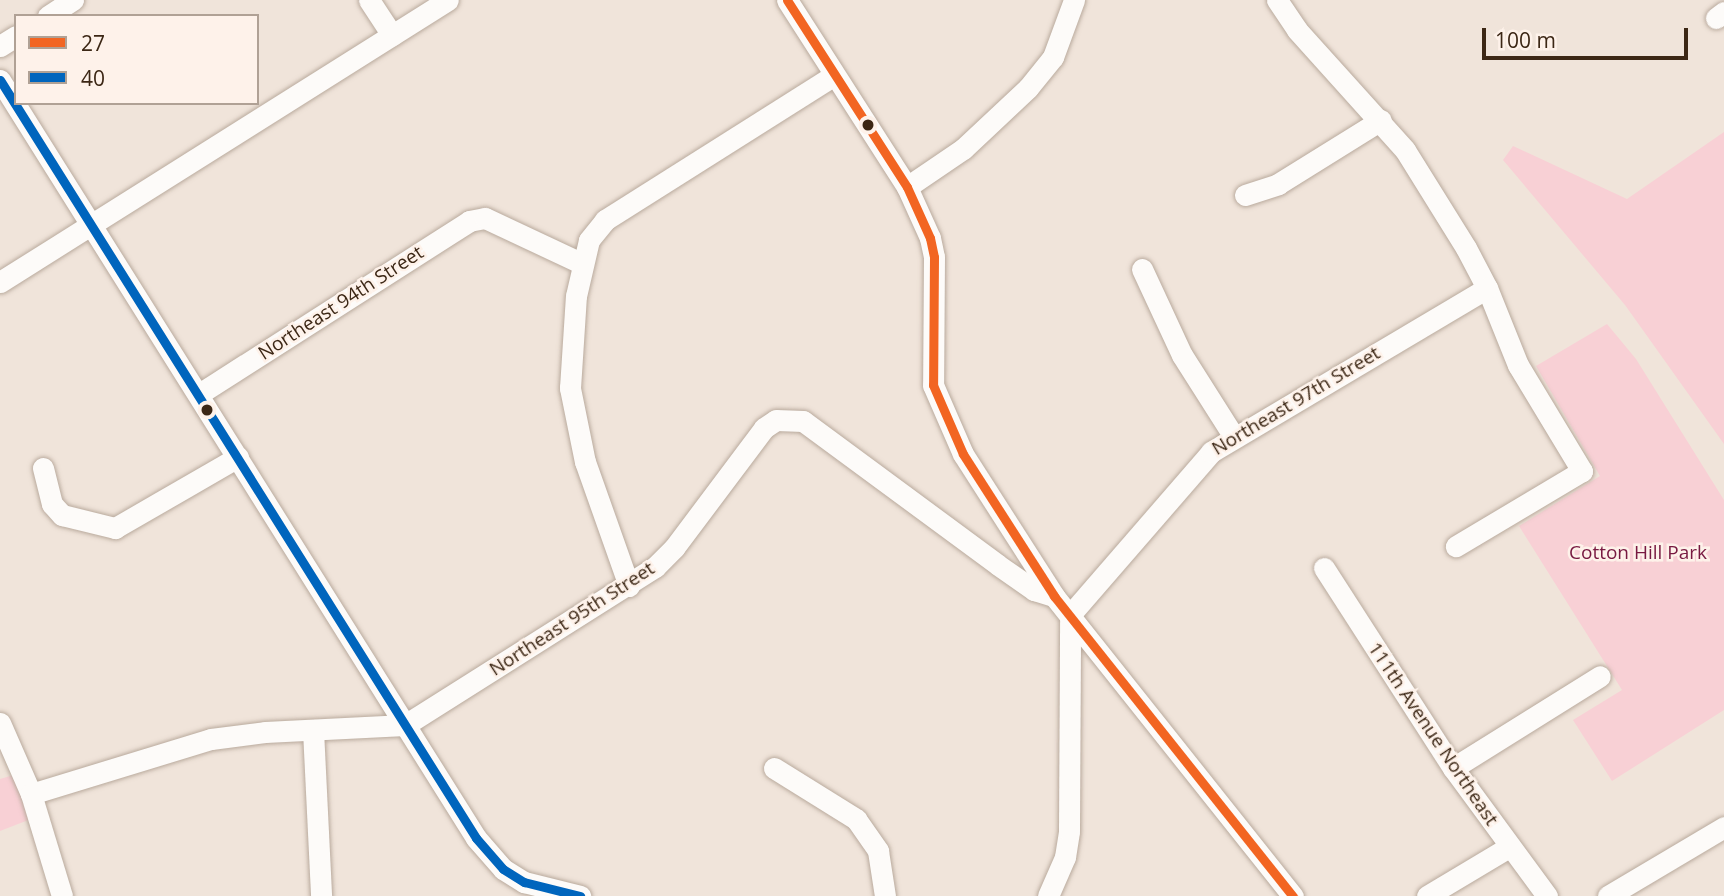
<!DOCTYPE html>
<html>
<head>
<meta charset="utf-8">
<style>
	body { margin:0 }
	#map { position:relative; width:1724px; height:896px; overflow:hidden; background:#f0e4da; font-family:"Open Sans",sans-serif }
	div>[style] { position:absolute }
	.green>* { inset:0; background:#f8d0d5 }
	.roads { filter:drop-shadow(0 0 2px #b9aa9d) drop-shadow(0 0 2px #b9aa9d) }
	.minor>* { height:21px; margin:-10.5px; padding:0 10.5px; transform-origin:10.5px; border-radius:10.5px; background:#fdfbf9 }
	.bus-1>* { height:9px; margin:-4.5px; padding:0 4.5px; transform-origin:4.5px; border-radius:4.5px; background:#f26522 }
	.bus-2>* { height:9px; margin:-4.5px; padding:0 4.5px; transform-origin:4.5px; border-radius:4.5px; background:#0065bd }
	.dots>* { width:19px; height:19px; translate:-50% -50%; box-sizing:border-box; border:4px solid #fef2ea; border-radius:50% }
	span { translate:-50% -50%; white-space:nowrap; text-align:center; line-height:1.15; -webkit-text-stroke:5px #fef2ea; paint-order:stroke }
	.street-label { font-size:19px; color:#3c2715 }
	.park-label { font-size:19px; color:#781941 }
	.legend { position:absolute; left:14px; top:14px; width:245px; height:91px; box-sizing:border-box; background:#fef2ea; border:2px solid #b0a195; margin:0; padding:9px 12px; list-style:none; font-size:21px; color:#3c2715 }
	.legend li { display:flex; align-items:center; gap:14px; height:35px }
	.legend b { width:35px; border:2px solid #b0a195 }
	.scale { position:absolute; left:1482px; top:28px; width:206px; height:32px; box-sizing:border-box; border:4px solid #3c2715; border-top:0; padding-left:9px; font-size:21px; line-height:24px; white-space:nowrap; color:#3c2715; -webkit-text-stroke:5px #fef2ea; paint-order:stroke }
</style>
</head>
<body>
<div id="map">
	<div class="green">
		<div style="clip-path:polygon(1724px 132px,1724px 444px,1625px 305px,1503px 160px,1513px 146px,1627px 199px)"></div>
		<div style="clip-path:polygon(1607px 324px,1636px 359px,1724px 500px,1724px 710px,1612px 781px,1573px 720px,1622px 690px,1519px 526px,1600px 476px,1536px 366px)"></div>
		<div style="clip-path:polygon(17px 774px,31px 819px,0 831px,0 779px)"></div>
	</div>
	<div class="roads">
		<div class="minor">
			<div style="left:369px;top:0;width:42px;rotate:56.7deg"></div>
			<div style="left:787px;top:0;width:222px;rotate:57.3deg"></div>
			<div style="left:907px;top:187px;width:56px;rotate:65.7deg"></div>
			<div style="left:930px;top:238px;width:19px;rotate:78deg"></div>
			<div style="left:934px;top:257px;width:128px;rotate:90.4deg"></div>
			<div style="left:933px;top:385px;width:75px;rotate:66.5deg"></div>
			<div style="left:963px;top:454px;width:169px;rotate:57.3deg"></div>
			<div style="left:1054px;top:596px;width:384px;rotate:51.5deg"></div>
			<div style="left:1277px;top:0;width:36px;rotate:56deg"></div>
			<div style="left:1297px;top:30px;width:161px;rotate:48deg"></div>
			<div style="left:1405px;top:150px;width:115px;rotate:58.1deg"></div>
			<div style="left:1466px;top:248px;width:45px;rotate:62.3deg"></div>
			<div style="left:1487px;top:288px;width:83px;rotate:68.1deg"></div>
			<div style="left:1518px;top:365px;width:124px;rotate:58.9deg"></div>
			<div style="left:1582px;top:471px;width:147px;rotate:149.2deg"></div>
			<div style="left:48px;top:16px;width:30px;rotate:-33deg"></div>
			<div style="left:1716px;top:18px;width:10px;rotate:-37deg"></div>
			<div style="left:0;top:46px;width:19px;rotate:-32deg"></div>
			<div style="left:0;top:80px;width:895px;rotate:57.87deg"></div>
			<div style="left:476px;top:838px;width:41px;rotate:48.9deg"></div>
			<div style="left:503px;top:869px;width:25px;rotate:32deg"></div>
			<div style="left:524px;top:882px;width:58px;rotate:14deg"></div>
			<div style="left:907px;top:187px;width:68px;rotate:-34.2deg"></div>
			<div style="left:963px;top:149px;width:89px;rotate:-43.2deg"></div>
			<div style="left:1028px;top:88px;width:40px;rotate:-51deg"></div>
			<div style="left:1053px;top:57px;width:61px;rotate:-69.8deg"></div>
			<div style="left:1245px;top:195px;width:35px;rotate:-18deg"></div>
			<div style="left:1278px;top:184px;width:121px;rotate:-31.9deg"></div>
			<div style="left:1142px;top:269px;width:95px;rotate:65.1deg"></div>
			<div style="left:1182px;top:355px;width:97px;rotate:57.6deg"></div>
			<div style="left:0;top:282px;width:529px;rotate:-32.19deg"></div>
			<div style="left:199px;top:394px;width:321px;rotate:-32.6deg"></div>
			<div style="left:469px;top:221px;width:16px;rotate:-11deg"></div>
			<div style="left:485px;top:218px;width:106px;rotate:25.1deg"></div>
			<div style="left:43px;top:468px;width:37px;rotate:76deg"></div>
			<div style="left:52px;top:504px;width:15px;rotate:48deg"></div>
			<div style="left:62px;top:515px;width:55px;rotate:13.8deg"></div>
			<div style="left:115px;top:528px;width:142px;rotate:-30deg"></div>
			<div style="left:1324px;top:568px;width:238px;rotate:57.2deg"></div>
			<div style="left:1453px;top:768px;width:159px;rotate:53.7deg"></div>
			<div style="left:629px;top:586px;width:132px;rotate:-109.5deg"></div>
			<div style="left:585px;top:462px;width:76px;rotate:-101.5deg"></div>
			<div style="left:570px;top:388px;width:92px;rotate:-86.3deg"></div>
			<div style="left:576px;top:296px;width:57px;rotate:-76.9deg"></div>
			<div style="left:589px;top:240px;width:26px;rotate:-51deg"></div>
			<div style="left:605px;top:220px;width:271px;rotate:-32.3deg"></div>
			<div style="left:0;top:723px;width:77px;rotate:66.4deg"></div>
			<div style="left:31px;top:794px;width:107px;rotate:73.1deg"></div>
			<div style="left:313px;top:730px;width:166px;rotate:87.2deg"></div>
			<div style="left:774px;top:768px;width:97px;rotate:31.9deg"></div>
			<div style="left:856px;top:819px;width:39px;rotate:55deg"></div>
			<div style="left:878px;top:851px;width:46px;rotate:81.2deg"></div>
			<div style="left:1453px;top:768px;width:173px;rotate:-32deg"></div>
			<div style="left:31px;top:794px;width:188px;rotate:-17deg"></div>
			<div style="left:211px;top:739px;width:54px;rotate:-7.4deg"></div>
			<div style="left:265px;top:732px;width:140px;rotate:-2.9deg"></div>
			<div style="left:405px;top:725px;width:296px;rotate:-32.3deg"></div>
			<div style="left:655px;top:567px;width:27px;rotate:-45deg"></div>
			<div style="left:674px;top:548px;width:150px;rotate:-53.1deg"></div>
			<div style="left:764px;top:428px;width:14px;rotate:-34deg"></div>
			<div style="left:776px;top:420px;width:27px;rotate:2deg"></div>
			<div style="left:803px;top:421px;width:242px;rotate:36.4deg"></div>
			<div style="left:998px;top:565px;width:44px;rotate:34.8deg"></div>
			<div style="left:1034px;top:590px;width:21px;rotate:17deg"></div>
			<div style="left:1048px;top:896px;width:43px;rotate:-66.4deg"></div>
			<div style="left:1065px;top:857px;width:26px;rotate:-81deg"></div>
			<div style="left:1069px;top:831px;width:216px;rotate:-89.7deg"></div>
			<div style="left:1070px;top:615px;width:216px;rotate:-49.1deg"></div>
			<div style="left:1211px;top:452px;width:321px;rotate:-30.7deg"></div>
			<div style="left:1427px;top:896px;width:96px;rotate:-30.9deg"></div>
			<div style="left:1608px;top:896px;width:135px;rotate:-30.7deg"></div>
		</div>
	</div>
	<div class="bus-1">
		<div style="left:787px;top:0;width:222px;rotate:57.3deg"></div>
		<div style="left:907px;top:187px;width:56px;rotate:65.7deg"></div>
		<div style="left:930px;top:238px;width:19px;rotate:78deg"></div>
		<div style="left:934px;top:257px;width:128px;rotate:90.4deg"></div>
		<div style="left:933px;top:385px;width:75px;rotate:66.5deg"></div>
		<div style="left:963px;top:454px;width:169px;rotate:57.3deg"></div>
		<div style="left:1054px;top:596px;width:384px;rotate:51.5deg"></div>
	</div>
	<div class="bus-2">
		<div style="left:0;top:80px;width:895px;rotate:57.87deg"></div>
		<div style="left:476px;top:838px;width:41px;rotate:48.9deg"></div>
		<div style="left:503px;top:869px;width:25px;rotate:32deg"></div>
		<div style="left:524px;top:882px;width:58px;rotate:14deg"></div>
	</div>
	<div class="dots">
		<div style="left:868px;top:125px;background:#3c2715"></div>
		<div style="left:207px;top:410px;background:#3c2715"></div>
	</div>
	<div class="street-label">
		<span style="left:341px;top:303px;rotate:-33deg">Northeast 94th Street</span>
		<span style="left:1296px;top:401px;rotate:-31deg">Northeast 97th Street</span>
		<span style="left:572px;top:619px;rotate:-33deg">Northeast 95th Street</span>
		<span style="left:1433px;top:734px;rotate:56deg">111th Avenue Northeast</span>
	</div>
	<div class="park-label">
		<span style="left:1638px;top:553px">Cotton Hill Park</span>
	</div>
	<ul class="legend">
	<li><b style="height:9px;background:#f26522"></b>27</li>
	<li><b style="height:9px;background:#0065bd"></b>40</li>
	</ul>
	<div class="scale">100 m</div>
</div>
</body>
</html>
